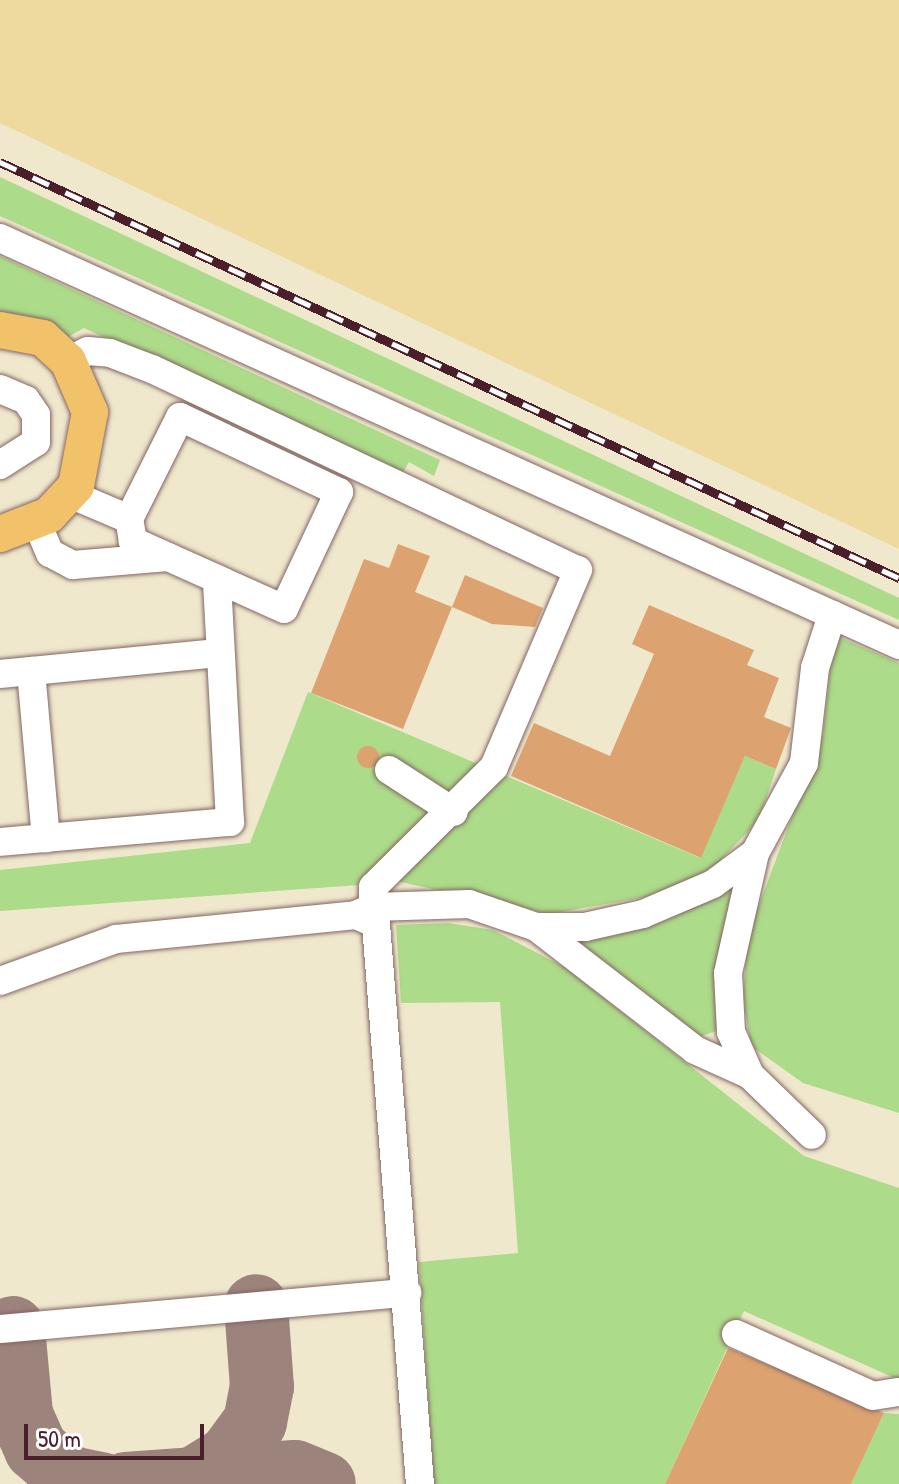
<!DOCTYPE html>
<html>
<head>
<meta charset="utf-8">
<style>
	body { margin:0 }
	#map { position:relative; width:899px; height:1484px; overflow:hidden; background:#efe8cd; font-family:"Patrick Hand",sans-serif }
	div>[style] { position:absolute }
	.green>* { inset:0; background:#acdb89 }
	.sand>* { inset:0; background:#eeda9e }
	.taxiway>* { height:64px; margin:-32px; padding:0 32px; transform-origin:32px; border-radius:32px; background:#9c847c }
	.building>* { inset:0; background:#dca371 }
	.round { border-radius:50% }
	.roads { filter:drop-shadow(0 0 2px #846564) drop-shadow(0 0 2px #846564) }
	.minor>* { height:28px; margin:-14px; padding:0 14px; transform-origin:14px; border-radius:14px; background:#fff }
	.major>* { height:36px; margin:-18px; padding:0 18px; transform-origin:18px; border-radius:18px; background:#f2c26a }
	.rail>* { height:9px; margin-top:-4.5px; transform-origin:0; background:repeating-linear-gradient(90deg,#fff 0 18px,#4a1f2b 0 36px); box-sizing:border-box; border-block:2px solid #4a1f2b }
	span { translate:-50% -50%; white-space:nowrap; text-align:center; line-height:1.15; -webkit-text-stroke:8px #fff; paint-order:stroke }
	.scale { position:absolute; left:24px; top:1424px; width:180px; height:36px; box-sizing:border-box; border:4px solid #4a1f2b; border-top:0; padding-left:10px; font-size:24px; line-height:28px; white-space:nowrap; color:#4a1f2b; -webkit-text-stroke:6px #fff; paint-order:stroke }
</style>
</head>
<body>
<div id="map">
	<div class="green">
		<div style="clip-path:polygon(0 177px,899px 598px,899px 620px,0 216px)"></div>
		<div style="clip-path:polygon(0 256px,440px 460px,434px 476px,409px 462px,402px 474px,84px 328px,64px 339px,0 316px)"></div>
		<div style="clip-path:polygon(834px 635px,899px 663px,899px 1113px,803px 1083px,751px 1046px,743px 998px,748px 934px,823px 734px)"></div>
		<div style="clip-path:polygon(308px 692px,700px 858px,745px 756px,776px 769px,759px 820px,712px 869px,646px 897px,549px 914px,400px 882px,0 911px,0 870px,250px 843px)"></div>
		<div style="clip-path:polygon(743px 868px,719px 1030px,696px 1038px,624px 986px,573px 934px)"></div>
		<div style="clip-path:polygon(448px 923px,493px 930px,566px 968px,804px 1156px,899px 1188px,899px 1380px,744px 1311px,665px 1484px,434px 1484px,419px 1262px,518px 1253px,500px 1002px,401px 1003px,396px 925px)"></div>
		<div style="clip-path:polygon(884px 1413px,899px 1414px,899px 1484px,851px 1484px)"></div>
	</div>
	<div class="sand">
		<div style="clip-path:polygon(0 0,899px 0,899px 549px,0 123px)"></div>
	</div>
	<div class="taxiway">
		<div style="left:13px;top:1328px;width:87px;rotate:84.7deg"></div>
		<div style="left:21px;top:1415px;width:37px;rotate:66deg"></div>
		<div style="left:36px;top:1449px;width:45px;rotate:40.5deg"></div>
		<div style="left:70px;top:1478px;width:33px;rotate:11deg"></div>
		<div style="left:197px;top:1477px;width:39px;rotate:-32deg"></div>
		<div style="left:230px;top:1456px;width:42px;rotate:-53.7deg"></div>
		<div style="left:255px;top:1422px;width:36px;rotate:-79deg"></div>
		<div style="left:262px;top:1387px;width:81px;rotate:-94.2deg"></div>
		<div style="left:126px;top:1484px;width:169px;rotate:-4.1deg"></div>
		<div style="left:295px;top:1472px;width:31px;rotate:22deg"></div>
	</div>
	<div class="building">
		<div style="clip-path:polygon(398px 544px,430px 556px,415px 592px,452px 607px,403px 729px,311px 693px,364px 559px,389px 568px)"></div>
		<div style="clip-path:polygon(465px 575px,543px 608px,535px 627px,492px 624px,452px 607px)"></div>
		<div style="clip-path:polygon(649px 605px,754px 650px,747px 665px,779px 678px,764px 717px,791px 728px,776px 769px,745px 756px,701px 858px,511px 776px,534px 723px,610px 756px,654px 654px,632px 644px)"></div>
		<div class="round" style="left:357px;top:746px;width:22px;height:22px"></div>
		<div style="clip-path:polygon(728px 1348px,884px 1413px,851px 1484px,665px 1484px)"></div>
	</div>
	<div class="roads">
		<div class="minor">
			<div style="left:0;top:238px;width:987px;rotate:24.36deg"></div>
			<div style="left:68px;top:361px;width:22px;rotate:-27deg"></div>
			<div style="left:88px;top:351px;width:22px;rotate:5deg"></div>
			<div style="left:110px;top:353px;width:45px;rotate:20.9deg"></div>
			<div style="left:152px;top:369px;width:471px;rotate:25.3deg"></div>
			<div style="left:578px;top:570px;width:214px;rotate:113.1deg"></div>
			<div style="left:494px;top:767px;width:170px;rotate:135.2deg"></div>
			<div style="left:373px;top:887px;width:20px;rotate:90deg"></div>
			<div style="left:0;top:389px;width:28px;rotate:23deg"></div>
			<div style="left:26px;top:400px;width:18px;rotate:56deg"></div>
			<div style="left:36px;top:415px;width:27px;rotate:90deg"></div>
			<div style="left:36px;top:442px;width:43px;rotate:147.4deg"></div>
			<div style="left:180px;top:417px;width:176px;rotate:25.3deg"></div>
			<div style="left:339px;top:492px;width:129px;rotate:115.2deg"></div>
			<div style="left:284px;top:609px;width:166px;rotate:-155.8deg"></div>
			<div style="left:133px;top:541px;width:22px;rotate:-100deg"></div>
			<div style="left:129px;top:519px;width:114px;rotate:-63.4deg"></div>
			<div style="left:70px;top:494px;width:64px;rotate:23deg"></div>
			<div style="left:37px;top:523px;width:33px;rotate:67deg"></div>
			<div style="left:50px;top:553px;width:26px;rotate:28deg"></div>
			<div style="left:73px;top:565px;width:95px;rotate:-4.8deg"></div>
			<div style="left:31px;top:671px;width:168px;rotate:84.9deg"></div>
			<div style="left:0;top:674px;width:221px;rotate:-5.5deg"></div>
			<div style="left:389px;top:770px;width:77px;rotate:32.9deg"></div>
			<div style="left:0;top:842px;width:231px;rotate:-5deg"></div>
			<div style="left:230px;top:822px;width:243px;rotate:-93.1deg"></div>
			<div style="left:356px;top:915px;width:22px;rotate:24deg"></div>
			<div style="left:376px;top:924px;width:562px;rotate:85.51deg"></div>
			<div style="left:536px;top:927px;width:49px"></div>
			<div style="left:585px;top:927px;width:59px;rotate:-12.6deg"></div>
			<div style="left:643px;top:914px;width:76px;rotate:-23.2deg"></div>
			<div style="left:713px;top:884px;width:52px;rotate:-36.4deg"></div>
			<div style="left:755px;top:853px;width:102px;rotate:-61.4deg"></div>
			<div style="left:804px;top:763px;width:96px;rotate:-83.4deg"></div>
			<div style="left:815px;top:668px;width:56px;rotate:-72.2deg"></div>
			<div style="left:0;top:981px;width:123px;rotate:-19.9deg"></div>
			<div style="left:116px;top:939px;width:241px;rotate:-5.7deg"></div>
			<div style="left:356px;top:915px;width:19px;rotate:-25deg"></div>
			<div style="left:373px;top:907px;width:96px;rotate:-1.8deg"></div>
			<div style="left:469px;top:904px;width:71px;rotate:18.9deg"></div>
			<div style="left:536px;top:927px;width:201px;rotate:37.7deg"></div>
			<div style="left:695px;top:1050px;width:60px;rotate:24.4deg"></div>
			<div style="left:750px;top:1075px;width:86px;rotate:44.1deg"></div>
			<div style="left:750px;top:1075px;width:47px;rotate:-113.8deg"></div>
			<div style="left:731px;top:1032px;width:59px;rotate:-92.9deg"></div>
			<div style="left:728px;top:973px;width:123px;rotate:-77.3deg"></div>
			<div style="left:0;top:1329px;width:409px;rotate:-5.1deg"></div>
			<div style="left:736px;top:1334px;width:150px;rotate:24.3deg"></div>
			<div style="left:873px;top:1396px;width:26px;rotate:-9deg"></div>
		</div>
		<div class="major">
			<div style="left:0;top:330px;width:44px;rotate:10.5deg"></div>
			<div style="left:43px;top:338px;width:34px;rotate:43deg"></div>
			<div style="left:68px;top:361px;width:56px;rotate:66.7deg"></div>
			<div style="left:90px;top:412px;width:75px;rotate:100.7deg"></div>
			<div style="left:76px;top:486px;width:40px;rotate:133deg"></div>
			<div style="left:49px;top:515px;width:53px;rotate:158.8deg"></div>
		</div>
	</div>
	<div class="rail">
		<div style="left:0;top:162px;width:991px;rotate:24.83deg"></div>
	</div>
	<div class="scale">50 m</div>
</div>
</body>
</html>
